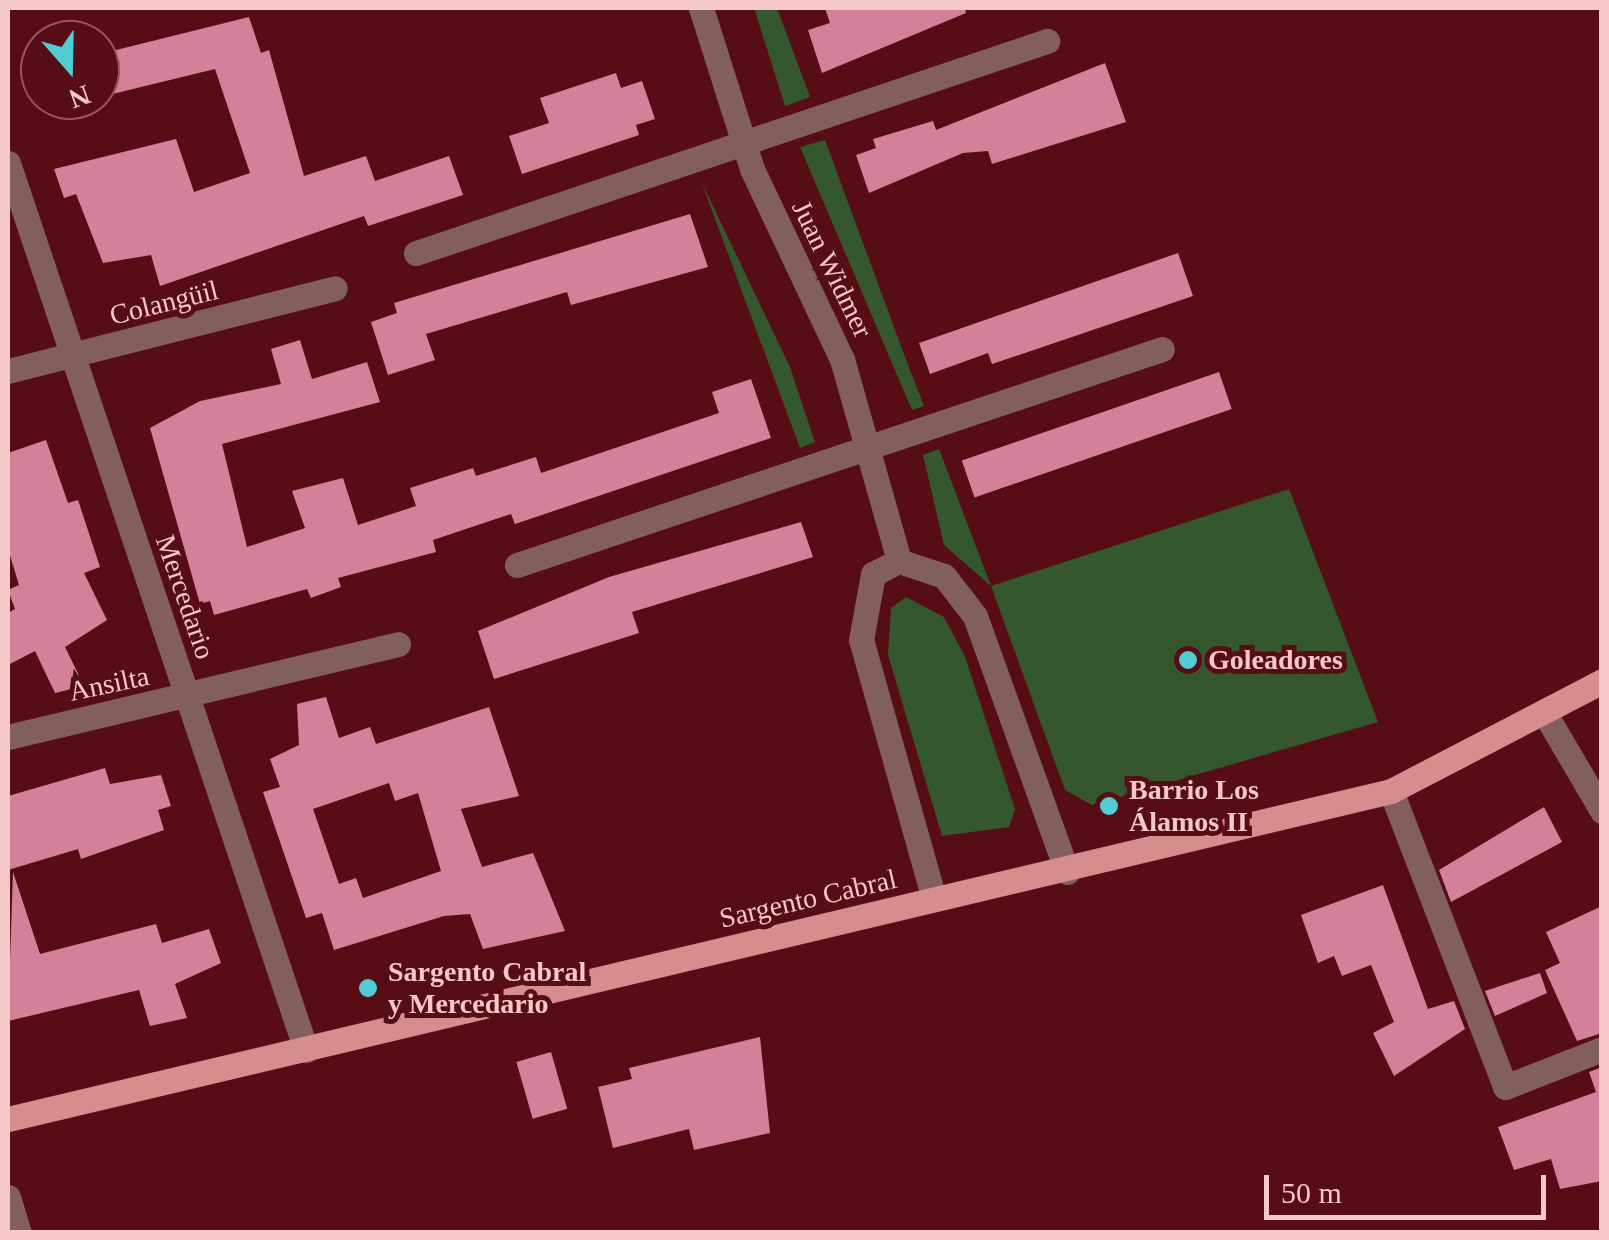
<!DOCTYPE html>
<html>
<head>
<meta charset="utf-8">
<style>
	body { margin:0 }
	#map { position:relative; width:1609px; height:1240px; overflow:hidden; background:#560d16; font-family:Georgia,serif }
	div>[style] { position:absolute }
	.green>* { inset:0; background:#35572e }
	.building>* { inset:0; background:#d3819b; transform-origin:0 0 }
	.minor>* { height:25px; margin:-12.5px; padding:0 12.5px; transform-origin:12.5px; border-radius:12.5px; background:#825e5e }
	.major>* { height:25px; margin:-12.5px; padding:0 12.5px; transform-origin:12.5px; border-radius:12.5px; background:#d68d8d }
	.dots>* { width:28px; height:28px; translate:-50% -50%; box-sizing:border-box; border:5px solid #560d16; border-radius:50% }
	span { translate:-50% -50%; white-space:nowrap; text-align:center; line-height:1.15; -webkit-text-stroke:10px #560d16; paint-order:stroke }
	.street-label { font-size:28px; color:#f6c8c7 }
	.poi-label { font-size:28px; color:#f6c8c7; font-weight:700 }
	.left { translate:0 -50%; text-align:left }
	.frame { position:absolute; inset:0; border:10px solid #f6c8c7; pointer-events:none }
	.north { position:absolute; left:20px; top:20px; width:100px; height:100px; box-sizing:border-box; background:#560d16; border:2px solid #96585d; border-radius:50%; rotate:160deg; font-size:28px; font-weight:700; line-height:40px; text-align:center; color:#f6c8c7 }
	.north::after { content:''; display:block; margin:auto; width:35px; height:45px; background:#51ccd2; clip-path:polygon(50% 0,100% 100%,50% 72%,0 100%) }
	.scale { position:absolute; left:1264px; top:1175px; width:282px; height:45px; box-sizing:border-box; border:5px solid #f6c8c7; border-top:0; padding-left:12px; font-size:30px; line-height:35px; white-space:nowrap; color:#f6c8c7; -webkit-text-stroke:8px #560d16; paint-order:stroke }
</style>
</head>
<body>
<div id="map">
	<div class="green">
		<div style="clip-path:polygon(754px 8px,777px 8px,810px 97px,785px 106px)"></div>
		<div style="clip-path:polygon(825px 140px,908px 365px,924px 406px,912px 410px,800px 147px)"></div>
		<div style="clip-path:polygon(701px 181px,790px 367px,815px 442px,800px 448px)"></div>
		<div style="clip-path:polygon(939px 449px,991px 586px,1289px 489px,1378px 722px,1092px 805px,1065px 790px,991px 586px,944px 545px,923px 455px)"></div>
		<div style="clip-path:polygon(906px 597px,944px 617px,965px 657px,1015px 809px,1009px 827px,942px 836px,888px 655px,891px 608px)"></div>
	</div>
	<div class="building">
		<div style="clip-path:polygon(825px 8px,965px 8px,966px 13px,822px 73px,808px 30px,830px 23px)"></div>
		<div style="clip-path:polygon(249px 17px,261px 53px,269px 50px,304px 176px,366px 156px,375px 181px,449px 156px,463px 195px,368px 226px,364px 216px,160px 286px,151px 255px,103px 263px,76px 194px,64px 198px,54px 169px,176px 139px,194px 192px,250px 173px,215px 69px,100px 97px,100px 54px)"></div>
		<div style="clip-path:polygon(1105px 63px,1126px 122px,992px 164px,988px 151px,963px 153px,869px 193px,856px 155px,876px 148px,873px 139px,933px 121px,936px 130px)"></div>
		<div style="clip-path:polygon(616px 73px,621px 88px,642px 81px,655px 119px,636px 125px,639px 135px,522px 174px,509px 136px,549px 123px,540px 98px)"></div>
		<div style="clip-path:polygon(690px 214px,708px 267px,571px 305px,567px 292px,426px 334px,435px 360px,388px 375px,371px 322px,397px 313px,394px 303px)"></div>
		<div style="clip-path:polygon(1178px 253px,1193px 296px,992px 364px,988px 353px,930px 374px,919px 343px)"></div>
		<div style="clip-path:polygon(300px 340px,312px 379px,367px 362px,380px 402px,222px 444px,247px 547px,305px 528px,292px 491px,343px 478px,358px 525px,416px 506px,410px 488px,473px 468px,476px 476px,536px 457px,541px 473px,719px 413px,712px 392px,751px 379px,771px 438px,515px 524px,511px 514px,433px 540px,436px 552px,338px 578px,341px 587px,311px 598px,307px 589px,214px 615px,210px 601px,200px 604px,150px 428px,200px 401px,281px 384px,271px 349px)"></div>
		<div style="left:1219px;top:372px;width:39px;height:272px;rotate:71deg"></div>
		<div style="clip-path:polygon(46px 440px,68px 503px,78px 500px,100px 567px,84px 573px,107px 620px,65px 647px,84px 686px,55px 693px,35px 651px,8px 665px,8px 613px,15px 609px,8px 590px,19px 585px,8px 549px,8px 453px)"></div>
		<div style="clip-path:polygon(801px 522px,813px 557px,632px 612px,639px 633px,494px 679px,478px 631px,609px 577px)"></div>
		<div style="clip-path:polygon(evenodd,326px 697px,339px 738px,370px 727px,376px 744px,489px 707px,519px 796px,461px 809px,482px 867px,533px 853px,565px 931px,483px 949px,470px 914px,444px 916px,334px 950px,322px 913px,306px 918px,263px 792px,280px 787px,270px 759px,299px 745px,297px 704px,326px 697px,389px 783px,395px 801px,418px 793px,441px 871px,363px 898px,356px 878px,339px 884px,313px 809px,389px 783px)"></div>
		<div style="clip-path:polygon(105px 768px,110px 784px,161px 775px,171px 806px,158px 810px,164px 830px,81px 859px,78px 849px,8px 870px,8px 796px)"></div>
		<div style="clip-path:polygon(1544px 807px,1562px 842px,1451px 902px,1439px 870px)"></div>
		<div style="clip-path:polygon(13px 872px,40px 954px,156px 924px,162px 943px,209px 929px,221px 963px,175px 984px,187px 1018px,150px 1026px,139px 990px,8px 1021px)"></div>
		<div style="clip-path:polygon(1383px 885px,1428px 1009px,1454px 1001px,1465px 1029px,1394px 1076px,1373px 1033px,1394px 1022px,1371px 965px,1342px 976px,1334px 956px,1318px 963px,1301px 915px)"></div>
		<div style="clip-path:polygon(1602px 906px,1602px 1033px,1577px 1041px,1545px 970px,1560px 963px,1546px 932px)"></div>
		<div style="clip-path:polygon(1540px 973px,1547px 993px,1495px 1016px,1485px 991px)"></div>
		<div style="clip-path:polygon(760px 1037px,770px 1133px,694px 1150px,689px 1129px,613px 1148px,598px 1087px,632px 1079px,629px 1068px)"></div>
		<div style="left:551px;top:1052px;width:59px;height:36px;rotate:74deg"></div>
		<div style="clip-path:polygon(1602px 1067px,1602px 1181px,1560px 1189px,1551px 1159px,1514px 1170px,1498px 1127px,1596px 1092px,1589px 1072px)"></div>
	</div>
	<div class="minor">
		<div style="left:701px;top:8px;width:169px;rotate:72.4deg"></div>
		<div style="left:752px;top:169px;width:210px;rotate:64.7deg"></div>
		<div style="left:842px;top:359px;width:210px;rotate:74.2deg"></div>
		<div style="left:8px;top:163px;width:936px;rotate:71.43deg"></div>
		<div style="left:416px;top:253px;width:666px;rotate:-18.57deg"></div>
		<div style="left:8px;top:371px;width:337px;rotate:-14.2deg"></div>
		<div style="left:517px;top:565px;width:680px;rotate:-18.51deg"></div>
		<div style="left:1544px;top:712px;width:115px;rotate:59.6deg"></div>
		<div style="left:8px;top:737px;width:401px;rotate:-13.4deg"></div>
		<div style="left:1391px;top:791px;width:317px;rotate:68.9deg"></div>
		<div style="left:1505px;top:1087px;width:104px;rotate:-21.4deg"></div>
		<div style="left:934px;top:899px;width:269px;rotate:-105.7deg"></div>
		<div style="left:861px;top:640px;width:67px;rotate:-79.7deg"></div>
		<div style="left:873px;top:574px;width:29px;rotate:-27deg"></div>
		<div style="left:899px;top:561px;width:47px;rotate:18.4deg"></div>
		<div style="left:944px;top:576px;width:51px;rotate:52.2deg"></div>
		<div style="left:975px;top:616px;width:272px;rotate:70.2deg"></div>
		<div style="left:8px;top:1197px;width:37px;rotate:73deg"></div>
	</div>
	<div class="major">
		<div style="left:8px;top:1119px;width:1421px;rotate:-13.34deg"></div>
		<div style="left:1391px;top:791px;width:238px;rotate:-27.5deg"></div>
	</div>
	<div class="dots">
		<div style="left:1188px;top:660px;background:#51ccd2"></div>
		<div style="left:1109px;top:806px;background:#51ccd2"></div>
		<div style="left:368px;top:988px;background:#51ccd2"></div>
	</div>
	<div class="street-label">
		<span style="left:832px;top:269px;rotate:64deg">Juan Widmer</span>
		<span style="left:164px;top:303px;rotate:-14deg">Colangüil</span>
		<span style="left:185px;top:597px;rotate:71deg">Mercedario</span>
		<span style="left:109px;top:684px;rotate:-12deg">Ansilta</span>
		<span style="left:808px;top:899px;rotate:-13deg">Sargento Cabral</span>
	</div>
	<div class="poi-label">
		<span class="left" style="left:1208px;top:660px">Goleadores</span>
		<span class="left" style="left:1129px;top:806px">Barrio Los<br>Álamos II</span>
		<span class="left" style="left:388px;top:988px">Sargento Cabral<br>y Mercedario</span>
	</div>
	<div class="frame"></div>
	<div class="north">N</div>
	<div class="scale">50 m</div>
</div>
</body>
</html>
